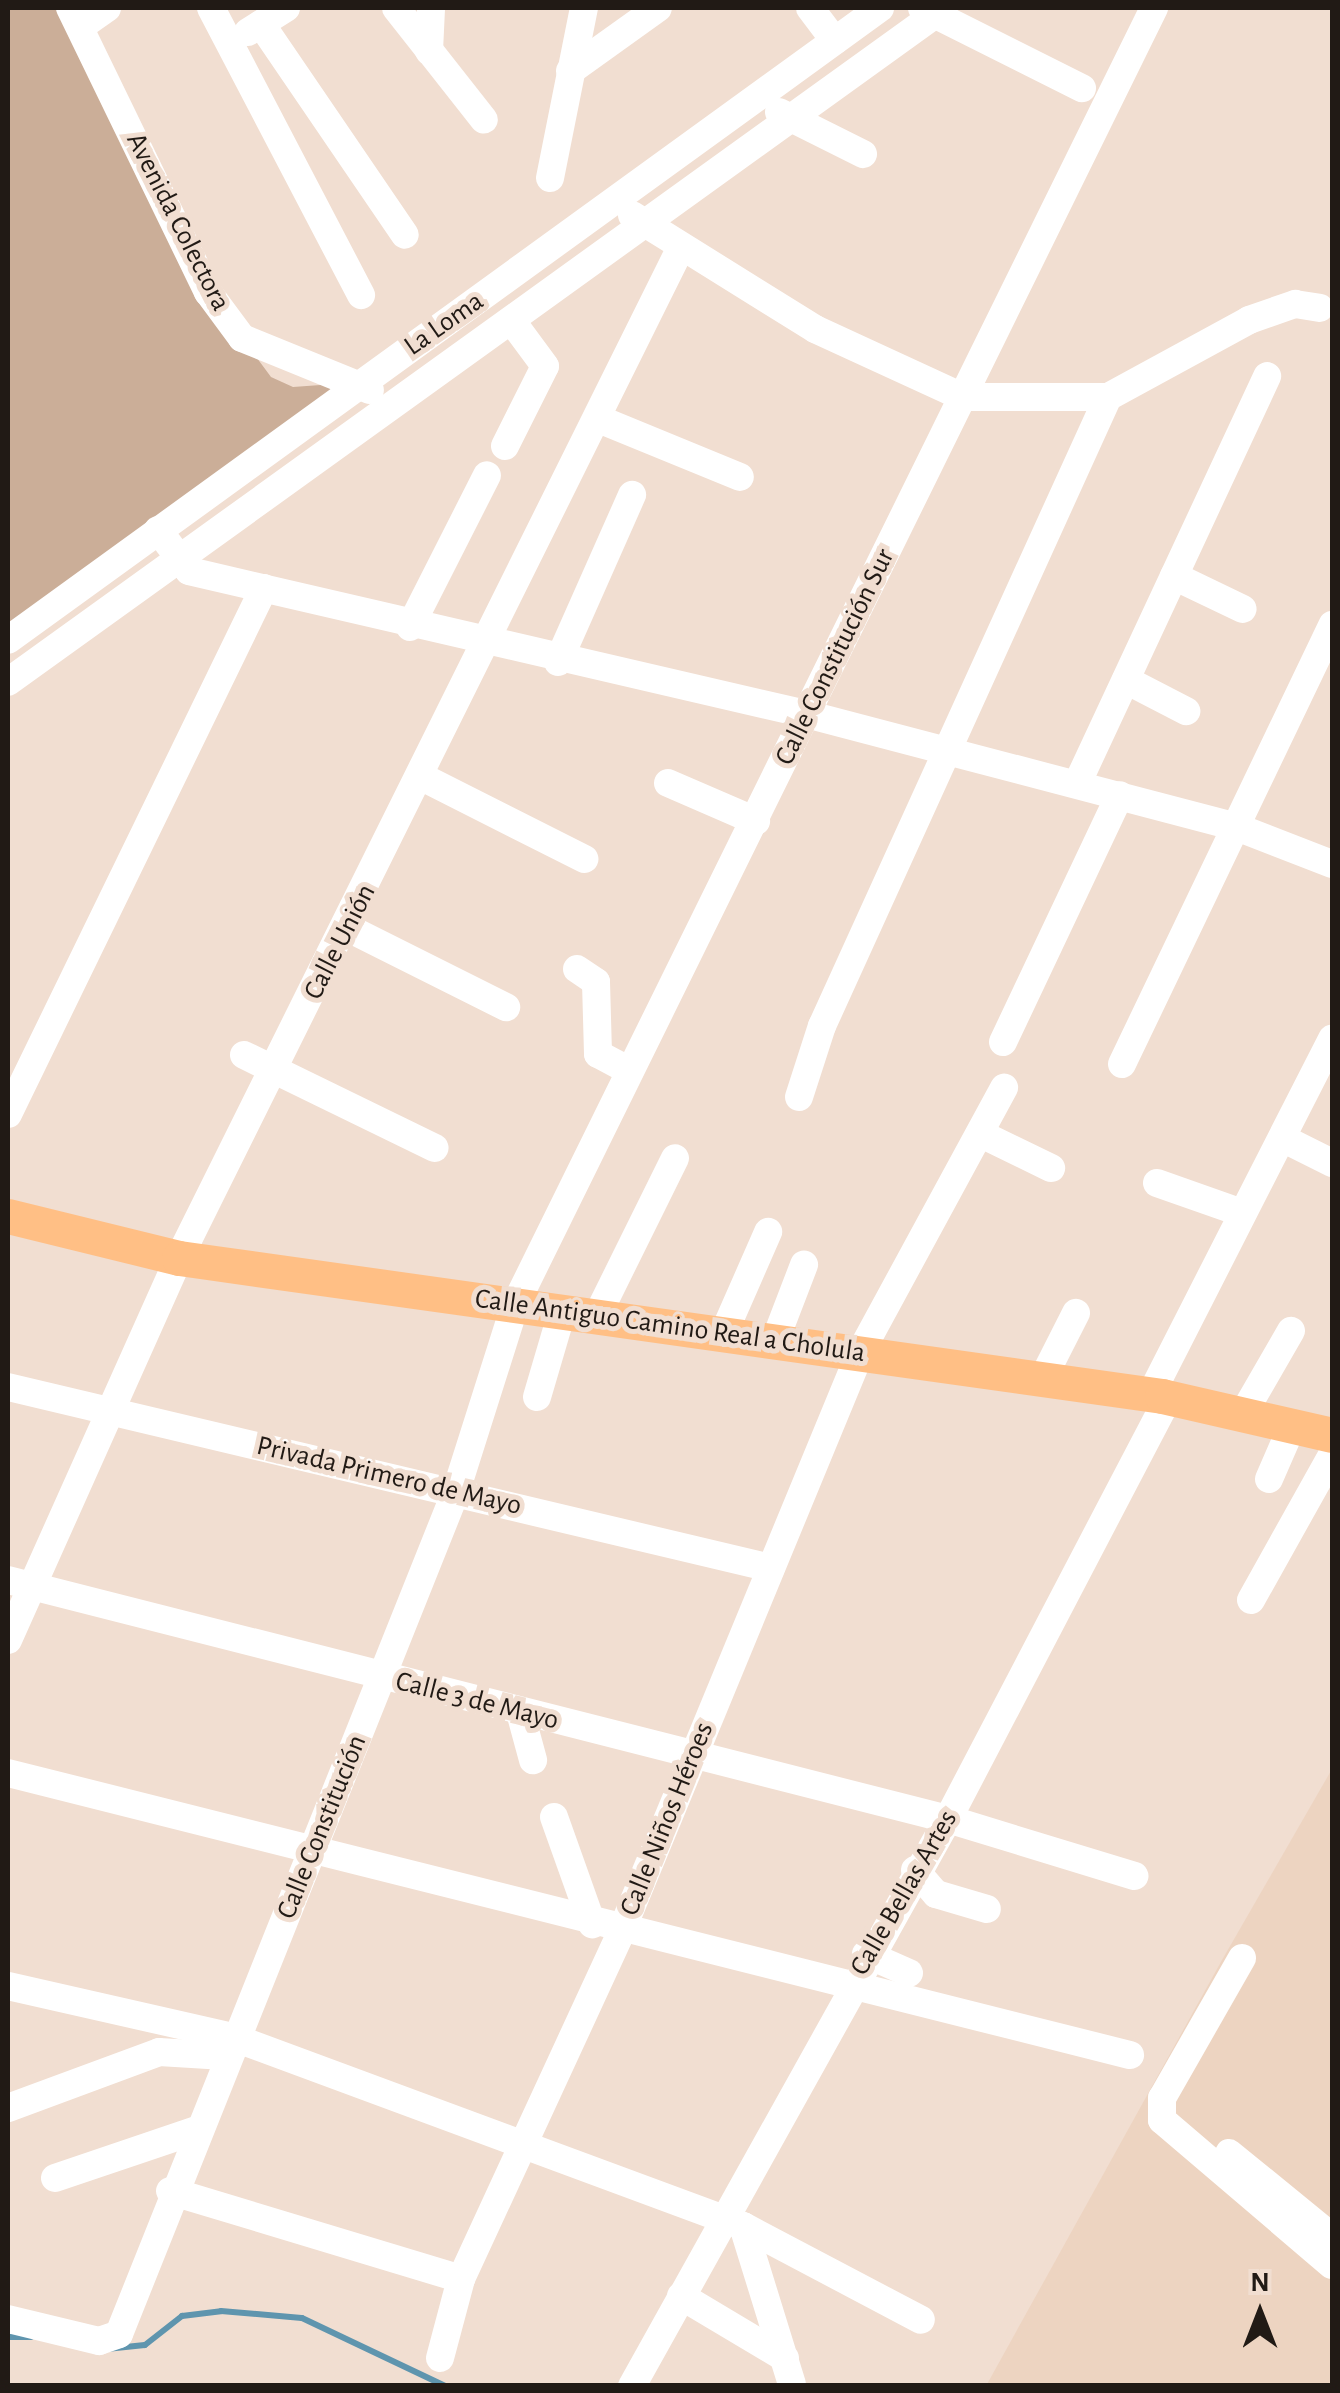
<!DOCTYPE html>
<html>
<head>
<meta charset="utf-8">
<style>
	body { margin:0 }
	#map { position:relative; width:1340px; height:2393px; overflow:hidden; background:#f1ded1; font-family:"Alegreya Sans",sans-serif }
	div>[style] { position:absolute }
	.built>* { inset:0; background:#edd4c1 }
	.green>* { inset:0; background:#cbae98 }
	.stream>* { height:6px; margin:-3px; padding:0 3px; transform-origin:3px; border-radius:3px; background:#5f95ae }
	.minor>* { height:28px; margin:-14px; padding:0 14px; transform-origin:14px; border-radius:14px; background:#fff }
	.major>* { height:35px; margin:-17.5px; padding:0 17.5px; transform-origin:17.5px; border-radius:17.5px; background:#ffbf85 }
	span { translate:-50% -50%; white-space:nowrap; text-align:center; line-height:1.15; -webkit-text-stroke:10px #f1ded1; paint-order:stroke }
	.street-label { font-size:28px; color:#211a15 }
	.frame { position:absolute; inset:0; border:10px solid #211a15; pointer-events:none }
	.north { position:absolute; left:1210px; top:2263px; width:100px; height:100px; -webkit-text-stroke:8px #f1ded1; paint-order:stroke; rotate:0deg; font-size:28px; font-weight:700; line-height:40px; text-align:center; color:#211a15 }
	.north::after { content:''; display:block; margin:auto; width:35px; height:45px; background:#211a15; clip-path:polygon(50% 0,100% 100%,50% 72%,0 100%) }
</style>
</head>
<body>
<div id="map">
	<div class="built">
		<div style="clip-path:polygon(1332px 1769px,1332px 2385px,986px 2386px,1222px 1960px)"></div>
	</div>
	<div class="green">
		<div style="clip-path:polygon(8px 8px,67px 8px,208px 292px,271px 377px,293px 387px,362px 382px,8px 642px)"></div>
	</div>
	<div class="stream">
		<div style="left:8px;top:2337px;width:23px"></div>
		<div style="left:97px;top:2350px;width:48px;rotate:-5.9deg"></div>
		<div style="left:145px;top:2345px;width:47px;rotate:-38.1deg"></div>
		<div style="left:182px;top:2316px;width:39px;rotate:-7deg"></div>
		<div style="left:221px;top:2311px;width:81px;rotate:4.9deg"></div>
		<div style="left:302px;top:2318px;width:158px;rotate:25.4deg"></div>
	</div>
	<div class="minor">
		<div style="left:70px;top:8px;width:316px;rotate:64.1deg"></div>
		<div style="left:208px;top:292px;width:57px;rotate:53.5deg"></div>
		<div style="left:242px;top:338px;width:138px;rotate:22.1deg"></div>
		<div style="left:211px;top:8px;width:324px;rotate:62.4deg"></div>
		<div style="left:396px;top:8px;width:142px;rotate:51.8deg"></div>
		<div style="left:810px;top:8px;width:41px;rotate:52.9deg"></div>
		<div style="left:922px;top:8px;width:179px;rotate:26.6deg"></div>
		<div style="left:261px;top:24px;width:255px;rotate:55.7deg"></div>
		<div style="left:80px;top:27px;width:33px;rotate:-35deg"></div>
		<div style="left:248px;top:32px;width:45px;rotate:-32.3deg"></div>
		<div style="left:429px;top:51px;width:43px;rotate:-87.3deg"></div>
		<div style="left:570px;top:71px;width:108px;rotate:-35.6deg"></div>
		<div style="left:779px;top:112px;width:94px;rotate:26.6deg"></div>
		<div style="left:550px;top:178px;width:173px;rotate:-78.7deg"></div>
		<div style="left:632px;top:215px;width:216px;rotate:31.9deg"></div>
		<div style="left:815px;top:329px;width:163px;rotate:24.7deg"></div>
		<div style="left:963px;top:397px;width:145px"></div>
		<div style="left:1108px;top:397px;width:161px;rotate:-28.6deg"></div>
		<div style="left:1249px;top:320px;width:49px;rotate:-19.2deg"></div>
		<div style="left:1295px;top:304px;width:25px;rotate:9deg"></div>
		<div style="left:601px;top:420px;width:150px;rotate:22.3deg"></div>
		<div style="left:505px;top:446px;width:89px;rotate:-63.4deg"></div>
		<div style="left:545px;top:366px;width:57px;rotate:-126.5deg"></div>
		<div style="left:158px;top:530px;width:51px;rotate:52.9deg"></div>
		<div style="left:189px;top:571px;width:633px;rotate:13.05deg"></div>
		<div style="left:806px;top:714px;width:442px;rotate:14.7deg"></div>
		<div style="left:1234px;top:826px;width:105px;rotate:21.2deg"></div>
		<div style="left:1174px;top:576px;width:76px;rotate:25.6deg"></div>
		<div style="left:410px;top:627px;width:170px;rotate:-63.1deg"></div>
		<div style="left:8px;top:640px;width:1077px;rotate:-35.93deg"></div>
		<div style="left:558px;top:662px;width:183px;rotate:-66.1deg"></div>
		<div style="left:1126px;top:680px;width:68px;rotate:27.3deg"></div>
		<div style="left:8px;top:682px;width:1153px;rotate:-35.76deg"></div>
		<div style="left:422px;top:777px;width:182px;rotate:26.8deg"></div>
		<div style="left:668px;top:783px;width:96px;rotate:23.4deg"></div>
		<div style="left:1077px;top:784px;width:450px;rotate:-65deg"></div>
		<div style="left:348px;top:928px;width:177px;rotate:26.6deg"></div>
		<div style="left:577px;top:969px;width:23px;rotate:34deg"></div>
		<div style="left:596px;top:982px;width:72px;rotate:88.4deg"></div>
		<div style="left:598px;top:1054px;width:36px;rotate:28deg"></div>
		<div style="left:1003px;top:1042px;width:273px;rotate:-64.7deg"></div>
		<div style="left:244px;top:1055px;width:212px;rotate:26deg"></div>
		<div style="left:1122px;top:1064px;width:487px;rotate:-64.4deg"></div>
		<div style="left:799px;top:1097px;width:75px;rotate:-72.1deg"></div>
		<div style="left:822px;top:1026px;width:691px;rotate:-65.55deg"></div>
		<div style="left:8px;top:1114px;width:585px;rotate:-64.05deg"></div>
		<div style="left:981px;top:1134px;width:78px;rotate:25.9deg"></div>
		<div style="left:1282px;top:1138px;width:56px;rotate:26.6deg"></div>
		<div style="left:1157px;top:1183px;width:90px;rotate:19.4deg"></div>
		<div style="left:597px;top:1316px;width:176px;rotate:-63.7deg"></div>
		<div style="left:722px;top:1337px;width:115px;rotate:-66.3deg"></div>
		<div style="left:774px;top:1343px;width:84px;rotate:-69deg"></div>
		<div style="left:1043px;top:1378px;width:73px;rotate:-63.1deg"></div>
		<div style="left:8px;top:1387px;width:784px;rotate:13.35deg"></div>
		<div style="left:1151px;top:1394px;width:399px;rotate:-63deg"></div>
		<div style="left:537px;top:1397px;width:89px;rotate:-73.6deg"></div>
		<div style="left:1243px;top:1414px;width:96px;rotate:-60deg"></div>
		<div style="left:1269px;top:1479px;width:58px;rotate:-66.5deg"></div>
		<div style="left:8px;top:1580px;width:970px;rotate:14.27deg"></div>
		<div style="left:948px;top:1819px;width:195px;rotate:17deg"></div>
		<div style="left:1251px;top:1600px;width:166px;rotate:-60.8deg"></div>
		<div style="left:8px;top:1640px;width:419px;rotate:-65.9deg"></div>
		<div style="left:179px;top:1258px;width:1129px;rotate:-63.59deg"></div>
		<div style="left:520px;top:1712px;width:50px;rotate:74.8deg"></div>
		<div style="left:8px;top:1773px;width:1157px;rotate:14.11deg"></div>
		<div style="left:554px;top:1817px;width:114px;rotate:70.4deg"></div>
		<div style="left:915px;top:1870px;width:32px;rotate:49deg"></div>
		<div style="left:936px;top:1894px;width:53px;rotate:16.4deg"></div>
		<div style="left:866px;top:1954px;width:47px;rotate:23.8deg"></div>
		<div style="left:1242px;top:1958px;width:161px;rotate:119.7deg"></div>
		<div style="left:1162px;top:2098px;width:22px;rotate:90deg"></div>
		<div style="left:1162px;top:2120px;width:223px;rotate:40.5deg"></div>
		<div style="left:8px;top:1986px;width:230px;rotate:12.8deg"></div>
		<div style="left:232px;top:2037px;width:545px;rotate:20.3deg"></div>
		<div style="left:743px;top:2226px;width:201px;rotate:27.8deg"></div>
		<div style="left:8px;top:2108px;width:161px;rotate:-20.3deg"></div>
		<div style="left:159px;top:2052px;width:66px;rotate:3.5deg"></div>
		<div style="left:1229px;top:2153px;width:133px;rotate:39.2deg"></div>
		<div style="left:55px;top:2178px;width:147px;rotate:-18.7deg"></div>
		<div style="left:170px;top:2191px;width:304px;rotate:16.8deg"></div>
		<div style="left:743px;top:2226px;width:165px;rotate:72.8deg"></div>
		<div style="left:681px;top:2296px;width:121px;rotate:30.8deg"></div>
		<div style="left:8px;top:2319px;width:94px;rotate:13.6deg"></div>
		<div style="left:99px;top:2341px;width:21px;rotate:-19deg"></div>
		<div style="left:119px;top:2334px;width:908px;rotate:-68.21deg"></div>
		<div style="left:456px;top:1491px;width:195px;rotate:-72.4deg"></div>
		<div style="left:515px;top:1305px;width:1446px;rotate:-63.77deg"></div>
		<div style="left:440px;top:2358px;width:82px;rotate:-75.1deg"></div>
		<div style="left:461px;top:2279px;width:382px;rotate:-65.2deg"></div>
		<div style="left:621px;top:1932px;width:626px;rotate:-67.57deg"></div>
		<div style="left:860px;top:1353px;width:302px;rotate:-61.5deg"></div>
		<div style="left:632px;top:2386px;width:649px;rotate:-60.87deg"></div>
		<div style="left:948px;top:1819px;width:476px;rotate:-62.4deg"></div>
	</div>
	<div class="major">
		<div style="left:8px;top:1216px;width:176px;rotate:13.8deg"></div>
		<div style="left:179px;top:1258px;width:993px;rotate:7.99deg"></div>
		<div style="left:1162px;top:1396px;width:174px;rotate:12.9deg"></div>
	</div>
	<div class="street-label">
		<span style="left:178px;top:222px;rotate:63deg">Avenida Colectora</span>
		<span style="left:444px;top:324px;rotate:-35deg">La Loma</span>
		<span style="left:835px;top:657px;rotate:-64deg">Calle Constitución Sur</span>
		<span style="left:340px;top:942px;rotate:-63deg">Calle Unión</span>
		<span style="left:670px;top:1326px;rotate:8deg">Calle Antiguo Camino Real a Cholula</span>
		<span style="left:389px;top:1476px;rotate:13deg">Privada Primero de Mayo</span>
		<span style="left:477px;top:1701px;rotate:14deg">Calle 3 de Mayo</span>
		<span style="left:667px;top:1819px;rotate:-68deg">Calle Niños Héroes</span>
		<span style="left:322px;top:1827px;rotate:-68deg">Calle Constitución</span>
		<span style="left:904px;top:1893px;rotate:-60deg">Calle Bellas Artes</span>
	</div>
	<div class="frame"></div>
	<div class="north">N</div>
</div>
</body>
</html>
